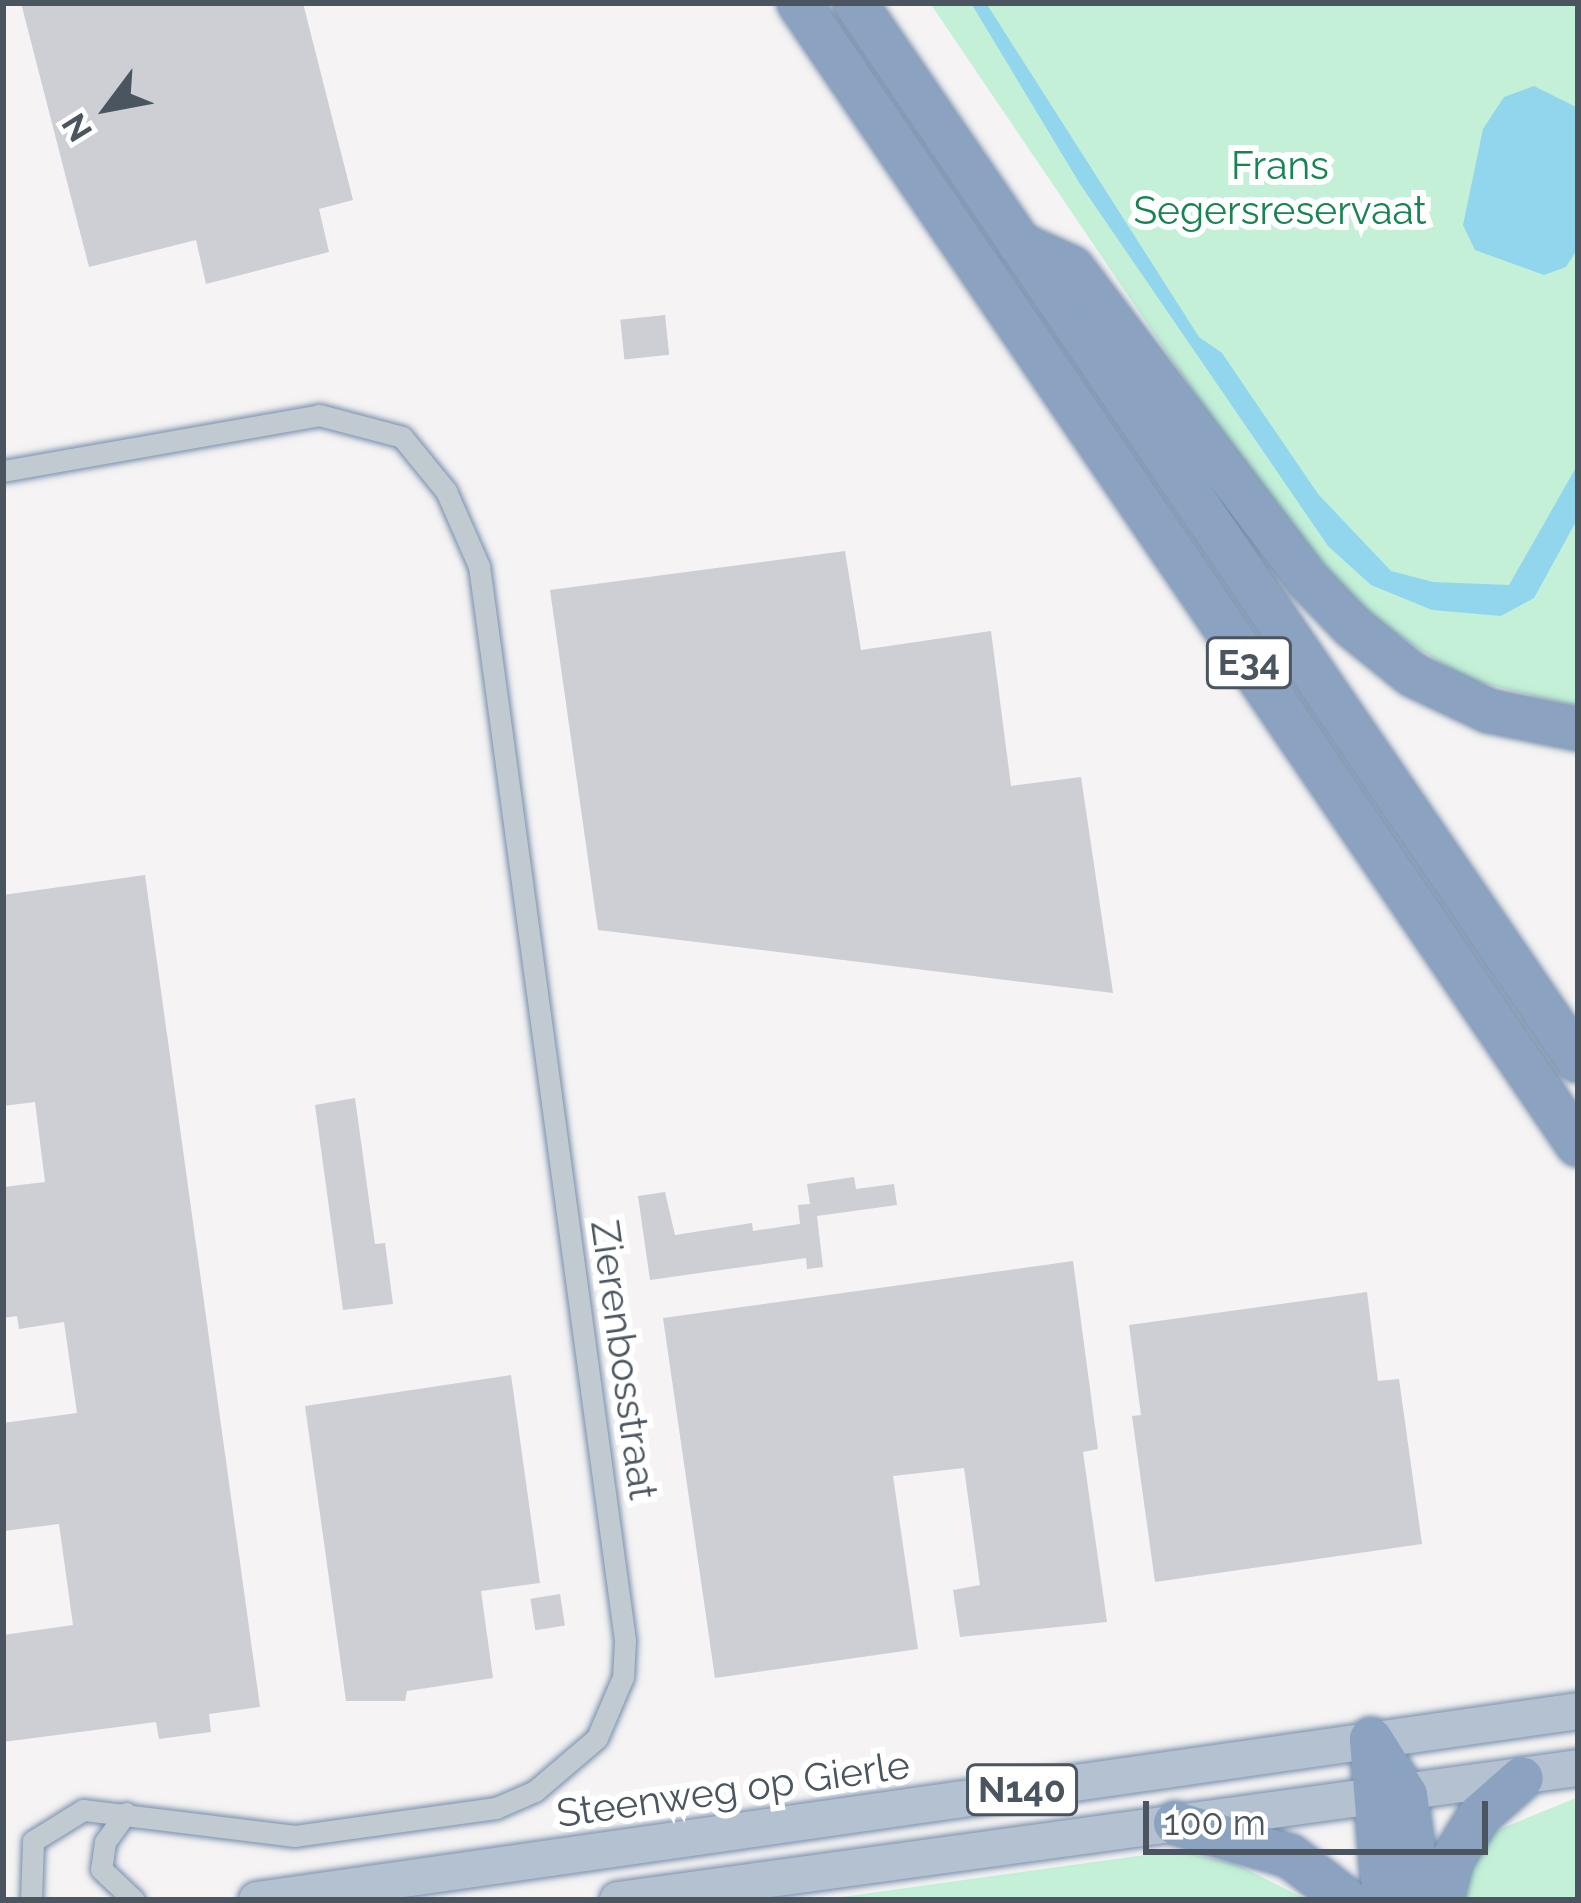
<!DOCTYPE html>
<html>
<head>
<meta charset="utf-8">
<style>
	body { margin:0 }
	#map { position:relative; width:1581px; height:1903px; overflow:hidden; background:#f5f3f3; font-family:Raleway,sans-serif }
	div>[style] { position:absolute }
	.green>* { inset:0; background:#c3f0d6 }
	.water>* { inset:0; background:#91d6ed }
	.building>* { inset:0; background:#cdcfd5; transform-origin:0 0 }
	.roads { filter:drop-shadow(0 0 3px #768eac) drop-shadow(0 0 3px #768eac) }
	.street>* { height:21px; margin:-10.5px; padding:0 10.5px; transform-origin:10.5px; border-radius:10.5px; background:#c1c9d1 }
	.primary>* { height:36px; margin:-18px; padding:0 18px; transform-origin:18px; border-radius:18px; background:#b3c1d0 }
	.highway>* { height:42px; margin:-21px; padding:0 21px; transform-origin:21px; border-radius:21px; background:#8ba3c0 }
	span { translate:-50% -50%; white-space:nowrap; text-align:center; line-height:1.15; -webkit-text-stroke:12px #fff; paint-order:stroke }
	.shield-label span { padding:3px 9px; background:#fff; border:3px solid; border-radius:9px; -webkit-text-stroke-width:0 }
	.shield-label { font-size:36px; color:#4a5560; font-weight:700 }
	.park-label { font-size:39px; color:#188453 }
	.street-label { font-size:39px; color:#4a5560 }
	.frame { position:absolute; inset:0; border:6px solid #4a5560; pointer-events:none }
	.north { position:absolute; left:48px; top:48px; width:120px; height:120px; -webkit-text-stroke:9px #fff; paint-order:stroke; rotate:238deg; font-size:33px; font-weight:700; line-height:48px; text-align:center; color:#4a5560 }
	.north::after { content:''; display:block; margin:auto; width:42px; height:54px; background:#4a5560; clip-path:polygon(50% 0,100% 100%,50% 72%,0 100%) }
	.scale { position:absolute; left:1143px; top:1801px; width:345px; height:54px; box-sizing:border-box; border:6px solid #4a5560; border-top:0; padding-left:15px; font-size:36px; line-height:42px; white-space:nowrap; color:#4a5560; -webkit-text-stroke:9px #fff; paint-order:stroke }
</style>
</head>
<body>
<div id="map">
	<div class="green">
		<div style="clip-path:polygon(930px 3px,1578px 3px,1578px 707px,1466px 679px,1364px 613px,1253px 480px)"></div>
		<div style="clip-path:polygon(1578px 1797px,1578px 1900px,1448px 1900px,1481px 1837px)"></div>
		<div style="clip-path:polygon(1174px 1851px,1234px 1863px,1307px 1900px,820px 1900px)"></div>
	</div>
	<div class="water">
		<div style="clip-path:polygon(971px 3px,986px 3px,1199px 337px,1222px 353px,1318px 494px,1391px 571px,1433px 582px,1509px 585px,1578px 464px,1578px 518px,1534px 598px,1501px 616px,1432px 610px,1371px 585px,1328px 546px,1080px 184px)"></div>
		<div style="clip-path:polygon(1534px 86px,1578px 108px,1578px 248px,1566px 267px,1544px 275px,1475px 250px,1463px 225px,1483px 129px,1504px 97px)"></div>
	</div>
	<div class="building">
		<div style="clip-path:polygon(21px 3px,303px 3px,353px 200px,319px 209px,329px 252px,206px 284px,196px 240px,89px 267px)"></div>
		<div style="left:665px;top:315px;width:40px;height:45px;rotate:84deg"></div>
		<div style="clip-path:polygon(845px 551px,861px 650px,991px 631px,1011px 786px,1081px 777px,1113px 993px,598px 930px,550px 590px)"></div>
		<div style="clip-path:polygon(145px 875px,260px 1707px,209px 1714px,211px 1732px,159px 1739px,156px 1722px,3px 1742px,3px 1635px,73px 1625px,59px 1524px,3px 1531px,3px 1423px,77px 1413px,64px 1322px,19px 1329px,17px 1316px,3px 1318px,3px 1187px,45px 1182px,35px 1102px,3px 1106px,3px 895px)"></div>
		<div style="clip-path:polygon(355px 1098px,375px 1244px,385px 1243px,393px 1304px,343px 1310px,315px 1105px)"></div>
		<div style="clip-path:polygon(854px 1177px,856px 1189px,894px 1184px,897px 1205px,817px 1216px,823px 1267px,807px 1269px,806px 1258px,650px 1280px,638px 1196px,665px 1192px,675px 1235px,752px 1223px,753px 1231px,800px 1224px,798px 1205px,810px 1204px,807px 1184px)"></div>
		<div style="clip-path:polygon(1073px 1261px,1098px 1449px,1083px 1452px,1107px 1622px,960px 1637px,953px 1590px,980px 1585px,964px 1468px,893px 1476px,918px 1649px,715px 1678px,663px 1318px)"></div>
		<div style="clip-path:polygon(1367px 1292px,1378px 1381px,1399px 1379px,1422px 1544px,1155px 1582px,1132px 1416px,1141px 1415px,1129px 1325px)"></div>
		<div style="clip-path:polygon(511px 1375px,540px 1583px,481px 1591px,493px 1678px,407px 1691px,405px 1701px,346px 1701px,305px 1406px)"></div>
		<div style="left:560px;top:1594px;width:32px;height:30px;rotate:81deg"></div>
	</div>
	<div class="roads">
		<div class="street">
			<div style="left:3px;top:471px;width:321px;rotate:-10deg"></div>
			<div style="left:319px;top:415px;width:86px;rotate:14.8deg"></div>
			<div style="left:402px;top:437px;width:70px;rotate:50.8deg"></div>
			<div style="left:446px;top:491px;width:82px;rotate:66.3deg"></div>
			<div style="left:479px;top:566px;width:1084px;rotate:82.26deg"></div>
			<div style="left:625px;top:1640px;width:37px;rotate:93deg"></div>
			<div style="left:623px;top:1677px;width:66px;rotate:113.1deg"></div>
			<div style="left:597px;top:1738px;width:82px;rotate:139.5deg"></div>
			<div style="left:535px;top:1791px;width:43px;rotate:156.4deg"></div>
			<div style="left:496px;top:1808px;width:203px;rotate:172.1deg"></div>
			<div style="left:295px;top:1836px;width:214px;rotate:-173deg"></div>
			<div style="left:83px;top:1810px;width:59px;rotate:148.2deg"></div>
			<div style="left:33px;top:1841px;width:59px;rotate:91.9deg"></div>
			<div style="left:126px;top:1813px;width:36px;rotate:126deg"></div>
			<div style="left:105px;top:1842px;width:27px;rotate:98deg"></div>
			<div style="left:101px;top:1869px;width:45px;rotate:43.2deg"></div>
		</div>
		<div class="primary">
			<div style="left:257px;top:1900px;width:1334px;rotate:-8.14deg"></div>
			<div style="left:618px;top:1900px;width:969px;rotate:-7.83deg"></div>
		</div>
		<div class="highway">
			<div style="left:799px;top:3px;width:1382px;rotate:55.7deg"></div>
			<div style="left:855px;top:3px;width:1281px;rotate:55.65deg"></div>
			<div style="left:1019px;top:244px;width:58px;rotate:24.4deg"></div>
			<div style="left:1072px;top:268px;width:393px;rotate:52.9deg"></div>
			<div style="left:1309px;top:581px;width:62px;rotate:46.3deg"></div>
			<div style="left:1352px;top:626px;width:78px;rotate:38.8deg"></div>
			<div style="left:1413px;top:675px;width:84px;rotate:25.3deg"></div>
			<div style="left:1489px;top:711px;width:91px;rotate:11.4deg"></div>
			<div style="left:1371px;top:1739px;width:66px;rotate:58deg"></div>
			<div style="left:1406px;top:1795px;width:106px;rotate:81.9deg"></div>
			<div style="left:1371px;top:1740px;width:161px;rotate:85.4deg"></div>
			<div style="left:1175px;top:1823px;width:120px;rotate:16deg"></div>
			<div style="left:1290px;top:1856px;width:72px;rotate:37.7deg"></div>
			<div style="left:1442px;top:1900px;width:41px;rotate:-76deg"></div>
			<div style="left:1452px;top:1860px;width:52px;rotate:-58.5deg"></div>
			<div style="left:1479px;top:1816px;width:57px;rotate:-41.5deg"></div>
		</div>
	</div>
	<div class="shield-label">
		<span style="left:1249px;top:663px">E34</span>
		<span style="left:1022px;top:1790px">N140</span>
	</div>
	<div class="park-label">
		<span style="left:1280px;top:188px">Frans<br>Segersreservaat</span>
	</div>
	<div class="street-label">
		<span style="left:624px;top:1360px;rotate:82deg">Zierenbosstraat</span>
		<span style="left:733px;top:1789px;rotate:-8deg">Steenweg op Gierle</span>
	</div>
	<div class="frame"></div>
	<div class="north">N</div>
	<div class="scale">100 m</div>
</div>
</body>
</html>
